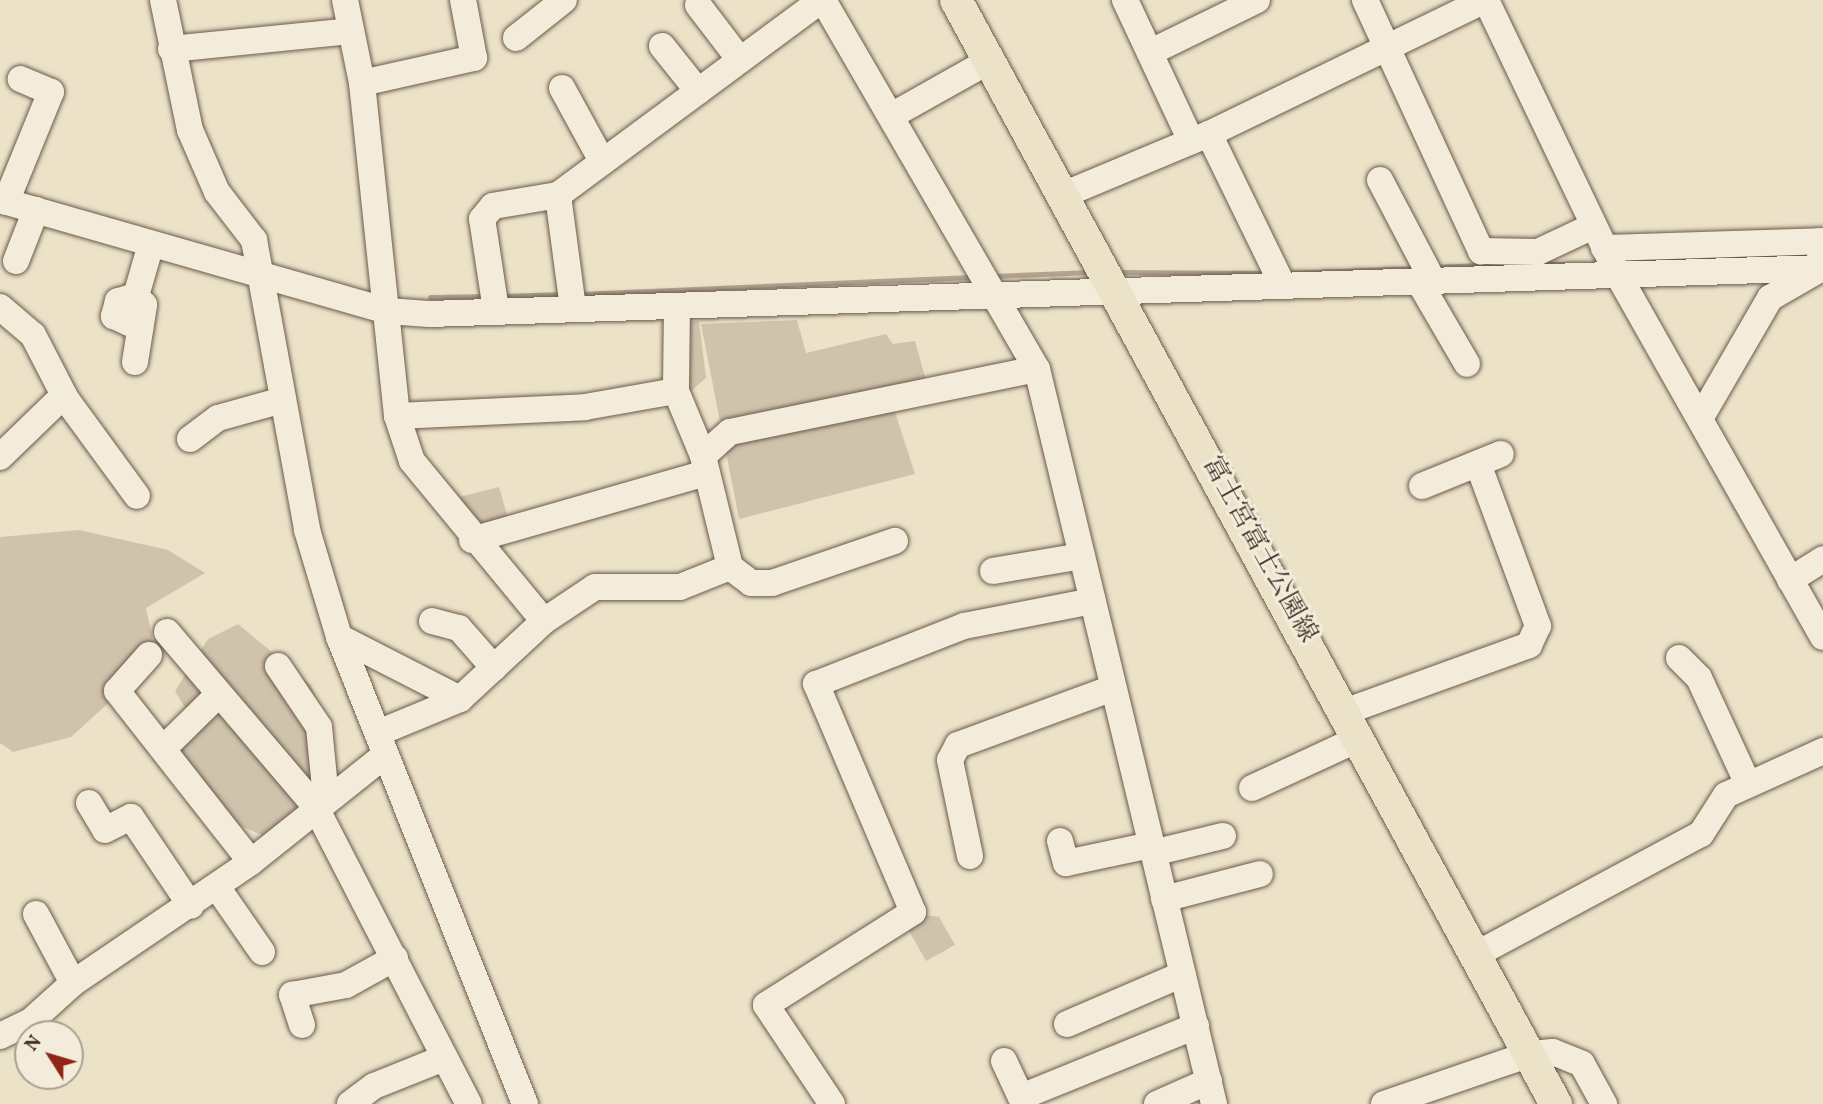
<!DOCTYPE html>
<html>
<head>
<meta charset="utf-8">
<style>
	body { margin:0 }
	#map { position:relative; width:1823px; height:1104px; overflow:hidden; background:#ece2c8; font-family:Vollkorn,"Noto Serif JP",serif }
	div>[style] { position:absolute }
	.green>* { inset:0; background:#cfc3ac }
	.stream>* { height:5px; margin:-2.5px; padding:0 2.5px; transform-origin:2.5px; border-radius:2.5px; background:#b2a490 }
	.roads { filter:drop-shadow(0 0 2px #6b5a4c) drop-shadow(0 0 2px #6b5a4c) }
	.minor>* { height:26px; margin:-13px; padding:0 13px; transform-origin:13px; border-radius:13px; background:#f3ecdb }
	.major>* { height:32px; margin:-16px; padding:0 16px; transform-origin:16px; border-radius:16px; background:#ece2c8 }
	span { translate:-50% -50%; white-space:nowrap; text-align:center; line-height:1.15; -webkit-text-stroke:6px #f3ecdb; paint-order:stroke }
	.street-label { font-size:26px; color:#402d23 }
	.north { position:absolute; left:14px; top:1020px; width:70px; height:70px; box-sizing:border-box; background:#f3ecdb; border:2px solid #aba091; border-radius:50%; rotate:307deg; font-size:19px; font-weight:700; line-height:28px; text-align:center; color:#402d23 }
	.north::after { content:''; display:block; margin:auto; width:24px; height:32px; background:#8f2418; clip-path:polygon(50% 0,100% 100%,50% 72%,0 100%) }
</style>
</head>
<body>
<div id="map">
	<div class="green">
		<div style="clip-path:polygon(797px 320px,806px 353px,886px 334px,893px 344px,915px 341px,930px 395px,895px 412px,915px 474px,739px 519px,701px 324px)"></div>
		<div style="clip-path:polygon(699px 321px,706px 378px,685px 396px,677px 323px)"></div>
		<div style="clip-path:polygon(499px 487px,511px 529px,472px 540px,443px 501px)"></div>
		<div style="clip-path:polygon(79px 530px,168px 550px,205px 573px,146px 608px,157px 659px,71px 737px,13px 752px,0 743px,0 537px)"></div>
		<div style="clip-path:polygon(238px 624px,311px 685px,325px 722px,327px 793px,271px 839px,224px 819px,179px 760px,190px 716px,175px 691px,208px 639px)"></div>
		<div style="clip-path:polygon(919px 914px,939px 917px,955px 945px,926px 961px,904px 922px)"></div>
	</div>
	<div class="stream">
		<div style="left:1538px;top:264px;width:26px"></div>
		<div style="left:1433px;top:267px;width:75px;rotate:-2.3deg"></div>
		<div style="left:1115px;top:272px;width:151px;rotate:0.4deg"></div>
		<div style="left:1287px;top:273px;width:130px;rotate:-2.2deg"></div>
		<div style="left:993px;top:276px;width:98px;rotate:-2.3deg"></div>
		<div style="left:580px;top:294px;width:392px;rotate:-2.5deg"></div>
		<div style="left:503px;top:296px;width:60px;rotate:-1.9deg"></div>
		<div style="left:430px;top:297px;width:56px;rotate:-1deg"></div>
	</div>
	<div class="roads">
		<div class="minor">
			<div style="left:163px;top:0;width:133px;rotate:78.3deg"></div>
			<div style="left:190px;top:130px;width:68px;rotate:66.5deg"></div>
			<div style="left:217px;top:192px;width:61px;rotate:52.4deg"></div>
			<div style="left:254px;top:240px;width:295px;rotate:79.6deg"></div>
			<div style="left:307px;top:530px;width:112px;rotate:73.3deg"></div>
			<div style="left:339px;top:637px;width:503px;rotate:68.28deg"></div>
			<div style="left:345px;top:0;width:85px;rotate:78.4deg"></div>
			<div style="left:362px;top:83px;width:335px;rotate:84deg"></div>
			<div style="left:397px;top:416px;width:47px;rotate:71.6deg"></div>
			<div style="left:412px;top:461px;width:207px;rotate:50.5deg"></div>
			<div style="left:823px;top:0;width:427px;rotate:59.9deg"></div>
			<div style="left:1037px;top:369px;width:756px;rotate:76.46deg"></div>
			<div style="left:1125px;top:0;width:156px;rotate:64.9deg"></div>
			<div style="left:1365px;top:0;width:277px;rotate:65.2deg"></div>
			<div style="left:1481px;top:251px;width:57px;rotate:1deg"></div>
			<div style="left:1538px;top:252px;width:61px;rotate:-25.3deg"></div>
			<div style="left:1486px;top:0;width:303px;rotate:64.4deg"></div>
			<div style="left:1617px;top:273px;width:418px;rotate:60.5deg"></div>
			<div style="left:698px;top:5px;width:69px;rotate:52.6deg"></div>
			<div style="left:516px;top:38px;width:61px;rotate:-38.4deg"></div>
			<div style="left:662px;top:46px;width:58px;rotate:51.3deg"></div>
			<div style="left:171px;top:49px;width:180px;rotate:-5.7deg"></div>
			<div style="left:1151px;top:52px;width:118px;rotate:-26.1deg"></div>
			<div style="left:362px;top:83px;width:115px;rotate:-12.6deg"></div>
			<div style="left:474px;top:58px;width:59px;rotate:-100.7deg"></div>
			<div style="left:562px;top:88px;width:83px;rotate:61.3deg"></div>
			<div style="left:891px;top:116px;width:112px;rotate:-29.3deg"></div>
			<div style="left:1209px;top:134px;width:167px;rotate:64deg"></div>
			<div style="left:1380px;top:180px;width:112px;rotate:62.3deg"></div>
			<div style="left:1063px;top:195px;width:158px;rotate:-22.7deg"></div>
			<div style="left:1209px;top:134px;width:307px;rotate:-25.9deg"></div>
			<div style="left:0;top:200px;width:403px;rotate:16deg"></div>
			<div style="left:387px;top:311px;width:42px;rotate:4.1deg"></div>
			<div style="left:429px;top:314px;width:1395px;rotate:-1.89deg"></div>
			<div style="left:6px;top:202px;width:119px;rotate:-67.8deg"></div>
			<div style="left:51px;top:92px;width:33px;rotate:-157deg"></div>
			<div style="left:1604px;top:248px;width:219px;rotate:-1.8deg"></div>
			<div style="left:16px;top:261px;width:55px;rotate:-68.6deg"></div>
			<div style="left:1418px;top:280px;width:97px;rotate:59.7deg"></div>
			<div style="left:136px;top:296px;width:19px;rotate:164deg"></div>
			<div style="left:118px;top:301px;width:16px;rotate:105deg"></div>
			<div style="left:114px;top:316px;width:29px;rotate:25deg"></div>
			<div style="left:677px;top:306px;width:85px;rotate:90.7deg"></div>
			<div style="left:676px;top:391px;width:70px;rotate:67.4deg"></div>
			<div style="left:703px;top:456px;width:114px;rotate:76.3deg"></div>
			<div style="left:0;top:307px;width:43px;rotate:40.3deg"></div>
			<div style="left:33px;top:335px;width:72px;rotate:62.7deg"></div>
			<div style="left:66px;top:399px;width:120px;rotate:53.8deg"></div>
			<div style="left:573px;top:308px;width:114px;rotate:-97.6deg"></div>
			<div style="left:558px;top:195px;width:328px;rotate:-36.5deg"></div>
			<div style="left:496px;top:310px;width:92px;rotate:-98.7deg"></div>
			<div style="left:482px;top:219px;width:17px;rotate:-50deg"></div>
			<div style="left:493px;top:206px;width:66px;rotate:-9.6deg"></div>
			<div style="left:135px;top:362px;width:58px;rotate:-81deg"></div>
			<div style="left:144px;top:305px;width:12px;rotate:-132deg"></div>
			<div style="left:136px;top:296px;width:54px;rotate:-73.9deg"></div>
			<div style="left:397px;top:416px;width:188px;rotate:-2.7deg"></div>
			<div style="left:585px;top:407px;width:92px;rotate:-10deg"></div>
			<div style="left:1701px;top:417px;width:138px;rotate:-59.9deg"></div>
			<div style="left:1770px;top:298px;width:60px;rotate:-30deg"></div>
			<div style="left:1822px;top:268px;width:27px;rotate:-96deg"></div>
			<div style="left:190px;top:439px;width:35px;rotate:-37deg"></div>
			<div style="left:218px;top:418px;width:67px;rotate:-15.5deg"></div>
			<div style="left:703px;top:456px;width:36px;rotate:-42deg"></div>
			<div style="left:730px;top:432px;width:313px;rotate:-11.6deg"></div>
			<div style="left:0;top:457px;width:89px;rotate:-44.1deg"></div>
			<div style="left:1422px;top:486px;width:85px;rotate:-22.1deg"></div>
			<div style="left:472px;top:540px;width:243px;rotate:-16deg"></div>
			<div style="left:993px;top:571px;width:90px;rotate:-9.6deg"></div>
			<div style="left:1790px;top:580px;width:39px;rotate:-32deg"></div>
			<div style="left:432px;top:621px;width:28px;rotate:15deg"></div>
			<div style="left:459px;top:628px;width:53px;rotate:48.8deg"></div>
			<div style="left:167px;top:632px;width:228px;rotate:49.6deg"></div>
			<div style="left:315px;top:806px;width:335px;rotate:62.7deg"></div>
			<div style="left:339px;top:637px;width:136px;rotate:27.1deg"></div>
			<div style="left:460px;top:699px;width:115px;rotate:-42.9deg"></div>
			<div style="left:544px;top:621px;width:61px;rotate:-33.7deg"></div>
			<div style="left:595px;top:587px;width:85px"></div>
			<div style="left:680px;top:587px;width:54px;rotate:-21.8deg"></div>
			<div style="left:730px;top:567px;width:26px;rotate:37deg"></div>
			<div style="left:751px;top:583px;width:21px"></div>
			<div style="left:772px;top:583px;width:130px;rotate:-18.9deg"></div>
			<div style="left:149px;top:655px;width:48px;rotate:131.6deg"></div>
			<div style="left:117px;top:691px;width:217px;rotate:51.9deg"></div>
			<div style="left:1679px;top:658px;width:28px;rotate:45deg"></div>
			<div style="left:1699px;top:678px;width:117px;rotate:65.2deg"></div>
			<div style="left:278px;top:666px;width:73px;rotate:56.1deg"></div>
			<div style="left:319px;top:727px;width:71px;rotate:84.4deg"></div>
			<div style="left:1347px;top:711px;width:194px;rotate:-19.9deg"></div>
			<div style="left:1529px;top:645px;width:21px;rotate:-65deg"></div>
			<div style="left:1538px;top:626px;width:173px;rotate:-110.3deg"></div>
			<div style="left:378px;top:733px;width:89px;rotate:-22.5deg"></div>
			<div style="left:163px;top:749px;width:78px;rotate:-44.5deg"></div>
			<div style="left:1252px;top:788px;width:119px;rotate:-24.8deg"></div>
			<div style="left:89px;top:803px;width:31px;rotate:59deg"></div>
			<div style="left:105px;top:830px;width:29px;rotate:-27deg"></div>
			<div style="left:131px;top:817px;width:107px;rotate:56deg"></div>
			<div style="left:1060px;top:841px;width:23px;rotate:75deg"></div>
			<div style="left:1066px;top:863px;width:87px;rotate:-12deg"></div>
			<div style="left:1153px;top:853px;width:72px;rotate:-13.7deg"></div>
			<div style="left:970px;top:856px;width:98px;rotate:-101.8deg"></div>
			<div style="left:950px;top:760px;width:17px;rotate:-62deg"></div>
			<div style="left:958px;top:745px;width:165px;rotate:-20.2deg"></div>
			<div style="left:217px;top:887px;width:79px;rotate:55.3deg"></div>
			<div style="left:1164px;top:899px;width:99px;rotate:-14.6deg"></div>
			<div style="left:36px;top:914px;width:78px;rotate:61.8deg"></div>
			<div style="left:1477px;top:954px;width:254px;rotate:-28.2deg"></div>
			<div style="left:1701px;top:834px;width:46px;rotate:-57.3deg"></div>
			<div style="left:1726px;top:795px;width:107px;rotate:-24.4deg"></div>
			<div style="left:1067px;top:1024px;width:126px;rotate:-23.3deg"></div>
			<div style="left:302px;top:1025px;width:32px;rotate:-108deg"></div>
			<div style="left:292px;top:995px;width:55px;rotate:-10.5deg"></div>
			<div style="left:346px;top:985px;width:56px;rotate:-28.9deg"></div>
			<div style="left:0;top:1036px;width:34px;rotate:-26deg"></div>
			<div style="left:31px;top:1021px;width:57px;rotate:-42.1deg"></div>
			<div style="left:73px;top:983px;width:215px;rotate:-34.2deg"></div>
			<div style="left:251px;top:862px;width:170px;rotate:-38.6deg"></div>
			<div style="left:1004px;top:1061px;width:40px;rotate:65deg"></div>
			<div style="left:1021px;top:1097px;width:189px;rotate:-22.1deg"></div>
			<div style="left:350px;top:1104px;width:30px;rotate:-37deg"></div>
			<div style="left:374px;top:1086px;width:75px;rotate:-21.8deg"></div>
			<div style="left:832px;top:1104px;width:119px;rotate:-123.7deg"></div>
			<div style="left:766px;top:1005px;width:174px;rotate:-32.3deg"></div>
			<div style="left:913px;top:912px;width:248px;rotate:-113deg"></div>
			<div style="left:816px;top:684px;width:159px;rotate:-21.4deg"></div>
			<div style="left:964px;top:626px;width:131px;rotate:-11deg"></div>
			<div style="left:1157px;top:1104px;width:57px;rotate:-23.9deg"></div>
			<div style="left:1384px;top:1104px;width:154px;rotate:-18.9deg"></div>
			<div style="left:1530px;top:1054px;width:23px;rotate:-5deg"></div>
			<div style="left:1553px;top:1052px;width:31px;rotate:22deg"></div>
			<div style="left:1582px;top:1064px;width:46px;rotate:61.2deg"></div>
		</div>
		<div class="major">
			<div style="left:956px;top:0;width:1257px;rotate:61.48deg"></div>
		</div>
	</div>
	<div class="street-label">
		<span style="left:1259px;top:550px;rotate:61deg">富士宮富士公園線</span>
	</div>
	<div class="north">N</div>
</div>
</body>
</html>
